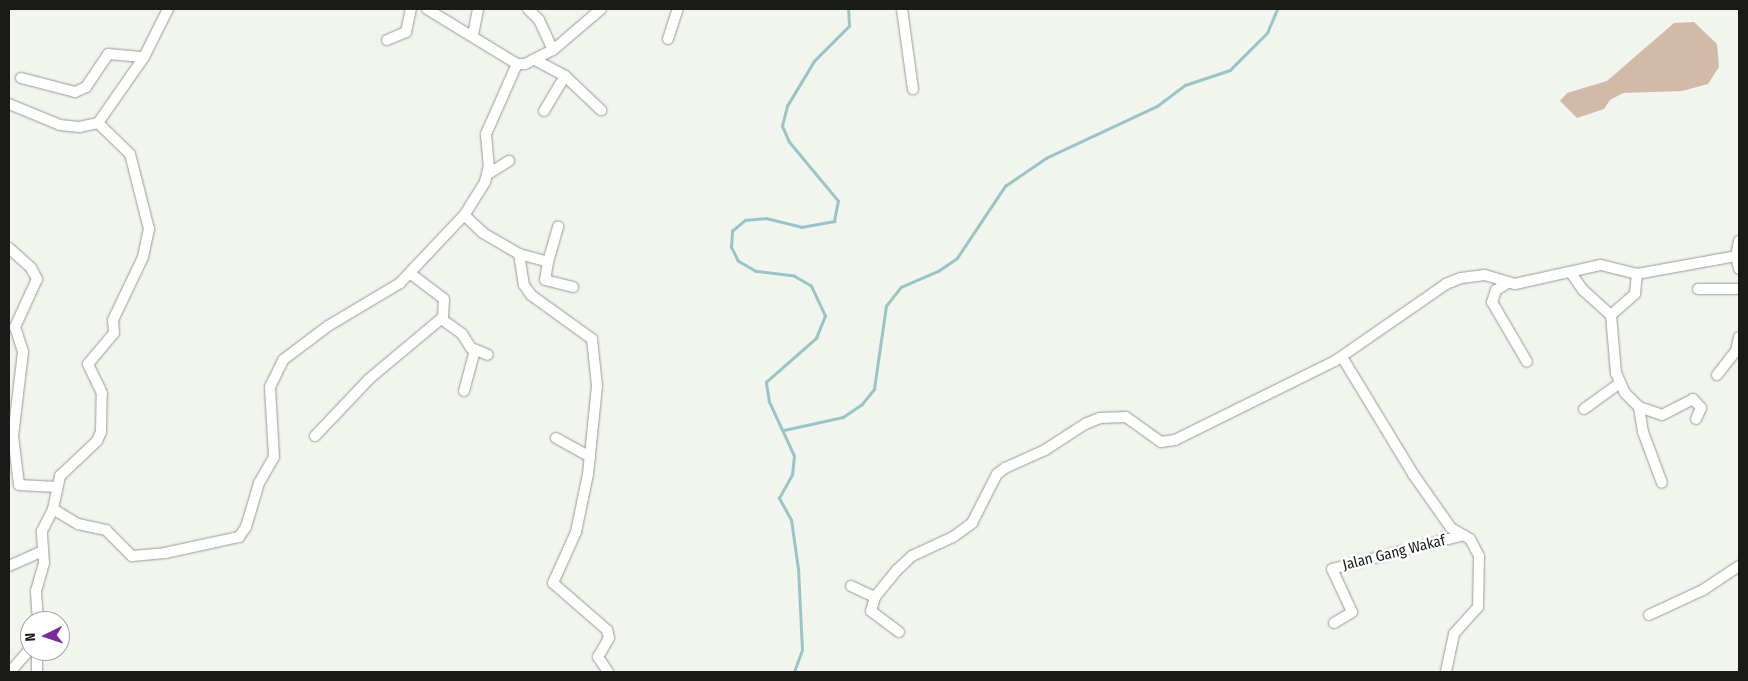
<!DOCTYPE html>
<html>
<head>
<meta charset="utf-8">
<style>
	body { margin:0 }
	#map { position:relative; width:1748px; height:681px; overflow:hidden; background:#f1f5ed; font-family:"Fira Sans Condensed",sans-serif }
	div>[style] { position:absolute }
	.green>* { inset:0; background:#d2baa8 }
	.stream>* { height:2.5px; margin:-1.25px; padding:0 1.25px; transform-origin:1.25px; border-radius:1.25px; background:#9ac5c6 }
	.roads { filter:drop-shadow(0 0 1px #979b94) drop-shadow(0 0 1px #979b94) }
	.minor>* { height:10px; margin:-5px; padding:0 5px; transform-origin:5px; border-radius:5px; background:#fff }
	span { translate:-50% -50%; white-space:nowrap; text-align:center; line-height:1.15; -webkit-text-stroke:5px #fff; paint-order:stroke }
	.street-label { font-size:15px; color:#1a1b18 }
	.frame { position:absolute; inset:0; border:10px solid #1a1b18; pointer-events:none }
	.north { position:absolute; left:20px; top:611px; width:50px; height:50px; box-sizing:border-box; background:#fff; border:1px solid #a3a4a3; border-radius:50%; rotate:266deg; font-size:14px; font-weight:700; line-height:20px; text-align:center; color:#1a1b18 }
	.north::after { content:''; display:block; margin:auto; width:18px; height:22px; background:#7b2b9b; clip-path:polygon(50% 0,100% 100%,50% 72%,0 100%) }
</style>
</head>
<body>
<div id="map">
	<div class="green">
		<div style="clip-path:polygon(1694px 22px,1717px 44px,1719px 67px,1708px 84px,1682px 91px,1623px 93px,1610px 100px,1604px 109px,1577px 118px,1560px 101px,1567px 93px,1607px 81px,1674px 23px)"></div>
	</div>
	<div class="stream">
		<div style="left:784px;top:430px;width:60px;rotate:-12.4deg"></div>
		<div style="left:843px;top:417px;width:23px;rotate:-34deg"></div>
		<div style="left:862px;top:404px;width:19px;rotate:-51deg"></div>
		<div style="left:874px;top:389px;width:84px;rotate:-81.8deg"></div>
		<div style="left:886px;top:306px;width:24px;rotate:-52deg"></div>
		<div style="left:901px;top:287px;width:40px;rotate:-23.4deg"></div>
		<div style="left:938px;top:271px;width:23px;rotate:-34deg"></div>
		<div style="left:957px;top:258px;width:87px;rotate:-56.3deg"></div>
		<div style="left:1005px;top:186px;width:50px;rotate:-34.3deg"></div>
		<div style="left:1046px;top:158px;width:123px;rotate:-25.1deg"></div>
		<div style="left:1157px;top:106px;width:35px;rotate:-37deg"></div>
		<div style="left:1185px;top:85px;width:47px;rotate:-18.4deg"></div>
		<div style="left:1230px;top:70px;width:52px;rotate:-45deg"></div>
		<div style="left:1267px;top:33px;width:26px;rotate:-67deg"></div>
		<div style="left:794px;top:672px;width:23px;rotate:-70deg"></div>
		<div style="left:802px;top:650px;width:81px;rotate:-92.8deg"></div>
		<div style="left:798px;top:569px;width:49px;rotate:-98.1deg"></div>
		<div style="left:791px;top:520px;width:25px;rotate:-119deg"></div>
		<div style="left:779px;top:498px;width:26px;rotate:-61deg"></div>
		<div style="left:792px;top:475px;width:19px;rotate:-84deg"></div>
		<div style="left:794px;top:456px;width:60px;rotate:-114.8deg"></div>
		<div style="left:769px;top:402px;width:20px;rotate:-99deg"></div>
		<div style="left:766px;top:382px;width:67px;rotate:-41.3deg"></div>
		<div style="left:816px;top:338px;width:24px;rotate:-68deg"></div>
		<div style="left:825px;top:316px;width:33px;rotate:-115deg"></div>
		<div style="left:811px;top:286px;width:20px;rotate:-150deg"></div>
		<div style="left:794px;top:276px;width:39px;rotate:-173deg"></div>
		<div style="left:755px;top:271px;width:20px;rotate:-150deg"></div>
		<div style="left:738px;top:261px;width:16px;rotate:-117deg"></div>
		<div style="left:731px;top:247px;width:16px;rotate:-86deg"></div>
		<div style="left:732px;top:231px;width:17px;rotate:-40deg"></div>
		<div style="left:745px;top:220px;width:21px;rotate:-5deg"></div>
		<div style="left:766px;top:218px;width:36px;rotate:14deg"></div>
		<div style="left:801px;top:227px;width:34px;rotate:-10deg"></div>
		<div style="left:834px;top:221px;width:20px;rotate:-79deg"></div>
		<div style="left:838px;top:201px;width:77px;rotate:-129.7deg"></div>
		<div style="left:789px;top:142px;width:17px;rotate:-114deg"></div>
		<div style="left:782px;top:126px;width:21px;rotate:-76deg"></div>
		<div style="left:787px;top:106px;width:52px;rotate:-59deg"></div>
		<div style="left:814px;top:61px;width:49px;rotate:-45deg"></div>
		<div style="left:849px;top:26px;width:17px;rotate:-93deg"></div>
	</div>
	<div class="roads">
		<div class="minor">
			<div style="left:427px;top:9px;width:105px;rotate:31.4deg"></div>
			<div style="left:517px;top:64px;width:8px"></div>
			<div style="left:525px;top:64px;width:31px;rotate:-27deg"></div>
			<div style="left:553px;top:50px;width:63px;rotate:-40.5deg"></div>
			<div style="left:528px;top:9px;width:16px;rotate:45deg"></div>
			<div style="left:539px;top:20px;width:33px;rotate:65deg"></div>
			<div style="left:902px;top:9px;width:81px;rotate:82.2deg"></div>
			<div style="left:473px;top:35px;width:26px;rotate:-79deg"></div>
			<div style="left:668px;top:39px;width:32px;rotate:-72deg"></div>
			<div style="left:387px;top:40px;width:21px;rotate:-23deg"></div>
			<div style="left:406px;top:32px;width:24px;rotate:-78deg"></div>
			<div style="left:537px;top:61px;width:32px;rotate:28deg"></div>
			<div style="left:565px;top:76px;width:50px;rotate:43.4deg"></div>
			<div style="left:517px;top:64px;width:77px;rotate:113.9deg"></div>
			<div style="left:486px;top:134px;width:32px;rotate:85deg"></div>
			<div style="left:489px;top:166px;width:16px;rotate:104deg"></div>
			<div style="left:485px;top:182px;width:39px;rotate:122deg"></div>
			<div style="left:464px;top:215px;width:26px;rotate:43deg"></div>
			<div style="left:483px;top:233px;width:42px;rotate:30.3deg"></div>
			<div style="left:519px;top:254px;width:31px;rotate:81deg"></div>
			<div style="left:524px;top:285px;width:12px;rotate:55deg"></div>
			<div style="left:531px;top:295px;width:75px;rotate:35.8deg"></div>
			<div style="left:592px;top:339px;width:47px;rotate:83.9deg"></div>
			<div style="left:597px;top:386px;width:88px;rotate:95.8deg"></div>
			<div style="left:588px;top:474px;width:59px;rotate:101.7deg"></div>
			<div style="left:576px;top:532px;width:56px;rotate:114.3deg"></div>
			<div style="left:553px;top:583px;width:72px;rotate:41deg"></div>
			<div style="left:607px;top:630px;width:8px;rotate:76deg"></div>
			<div style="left:609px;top:638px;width:22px;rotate:120deg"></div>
			<div style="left:598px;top:657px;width:18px;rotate:56deg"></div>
			<div style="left:21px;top:78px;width:56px;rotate:14.5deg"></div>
			<div style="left:75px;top:92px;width:12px;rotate:-24deg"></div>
			<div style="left:86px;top:87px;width:40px;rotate:-56deg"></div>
			<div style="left:108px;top:54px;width:36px;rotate:5deg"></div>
			<div style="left:9px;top:104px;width:55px;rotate:22.4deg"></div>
			<div style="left:60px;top:125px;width:19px;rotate:6deg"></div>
			<div style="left:79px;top:127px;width:19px;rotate:-12deg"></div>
			<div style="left:98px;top:123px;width:80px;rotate:-55.1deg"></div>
			<div style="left:144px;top:57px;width:54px;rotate:-63.4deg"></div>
			<div style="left:544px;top:111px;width:41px;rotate:-59deg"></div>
			<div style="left:488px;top:174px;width:25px;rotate:-32deg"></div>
			<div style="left:1739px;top:241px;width:15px;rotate:101deg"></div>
			<div style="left:1736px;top:256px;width:13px;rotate:77deg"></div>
			<div style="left:9px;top:248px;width:30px;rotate:42deg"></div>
			<div style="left:31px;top:268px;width:13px;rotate:61deg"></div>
			<div style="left:37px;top:279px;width:53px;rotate:114.6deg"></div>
			<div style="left:15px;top:327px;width:26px;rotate:72deg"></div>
			<div style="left:23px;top:352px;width:85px;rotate:96.8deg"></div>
			<div style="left:13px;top:436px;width:49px;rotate:83deg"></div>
			<div style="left:19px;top:485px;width:38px;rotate:3deg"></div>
			<div style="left:519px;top:254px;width:30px;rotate:15deg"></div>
			<div style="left:548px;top:262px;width:37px;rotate:-74deg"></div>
			<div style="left:548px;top:262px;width:18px;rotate:99deg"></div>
			<div style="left:545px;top:280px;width:29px;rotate:14deg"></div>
			<div style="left:1571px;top:273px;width:21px;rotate:55deg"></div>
			<div style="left:1583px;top:290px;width:38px;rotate:42deg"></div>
			<div style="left:411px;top:274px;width:41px;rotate:37.1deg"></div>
			<div style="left:444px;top:299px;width:21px;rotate:93deg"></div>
			<div style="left:443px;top:320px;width:24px;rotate:36deg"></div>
			<div style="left:462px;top:334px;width:17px;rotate:57deg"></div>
			<div style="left:471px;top:348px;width:18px;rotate:22deg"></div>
			<div style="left:1637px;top:274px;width:20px;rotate:96deg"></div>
			<div style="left:1635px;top:294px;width:32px;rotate:139deg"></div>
			<div style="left:1611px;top:315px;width:58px;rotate:85.1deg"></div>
			<div style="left:1616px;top:373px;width:22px;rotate:66deg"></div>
			<div style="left:1625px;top:393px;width:20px;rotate:45deg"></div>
			<div style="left:1639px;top:407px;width:24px;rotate:19deg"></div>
			<div style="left:1662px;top:415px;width:35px;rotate:-27deg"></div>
			<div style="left:1693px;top:399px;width:12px;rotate:48deg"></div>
			<div style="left:1701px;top:408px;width:12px;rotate:114deg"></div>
			<div style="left:1509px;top:282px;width:15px;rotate:148deg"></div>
			<div style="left:1496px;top:290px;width:13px;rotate:108deg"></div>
			<div style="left:1492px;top:302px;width:69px;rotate:59.7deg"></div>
			<div style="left:1698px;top:289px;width:41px"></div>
			<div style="left:1342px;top:357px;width:137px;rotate:58.7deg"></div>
			<div style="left:1413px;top:474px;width:66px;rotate:54.9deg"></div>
			<div style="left:1451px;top:528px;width:22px;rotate:30deg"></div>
			<div style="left:1470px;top:539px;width:19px;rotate:62deg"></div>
			<div style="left:1479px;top:556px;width:51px;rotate:91.1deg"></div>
			<div style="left:1478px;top:607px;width:36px;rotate:132deg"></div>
			<div style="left:1454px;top:634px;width:39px;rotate:102deg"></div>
			<div style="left:1717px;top:375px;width:31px;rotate:-52deg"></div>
			<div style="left:1736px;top:351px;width:14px;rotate:-78deg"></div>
			<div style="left:464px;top:391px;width:42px;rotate:-75deg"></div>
			<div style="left:1639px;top:407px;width:25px;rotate:81deg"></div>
			<div style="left:1643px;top:432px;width:54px;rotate:69.6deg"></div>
			<div style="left:1584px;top:409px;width:44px;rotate:-35.8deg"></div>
			<div style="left:315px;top:436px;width:79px;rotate:-46.5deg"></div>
			<div style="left:369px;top:379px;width:95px;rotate:-39.9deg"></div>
			<div style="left:556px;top:438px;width:39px;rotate:29deg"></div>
			<div style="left:53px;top:509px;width:29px;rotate:31deg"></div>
			<div style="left:78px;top:524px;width:29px;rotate:12deg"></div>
			<div style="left:106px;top:530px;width:37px;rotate:45deg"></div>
			<div style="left:132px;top:556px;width:33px;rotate:-5deg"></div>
			<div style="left:165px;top:553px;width:76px;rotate:-12.2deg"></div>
			<div style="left:239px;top:537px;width:12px;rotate:-55deg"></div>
			<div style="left:246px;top:527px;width:46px;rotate:-73.5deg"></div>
			<div style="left:259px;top:483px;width:30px;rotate:-60deg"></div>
			<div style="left:274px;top:457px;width:70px;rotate:-93.3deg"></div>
			<div style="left:270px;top:387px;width:30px;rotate:-64deg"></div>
			<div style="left:283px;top:360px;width:56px;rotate:-37.1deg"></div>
			<div style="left:328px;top:326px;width:84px;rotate:-30.8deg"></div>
			<div style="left:400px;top:283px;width:93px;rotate:-46.7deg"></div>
			<div style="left:9px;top:566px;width:36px;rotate:-24deg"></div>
			<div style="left:851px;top:586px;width:26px;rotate:25deg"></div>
			<div style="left:1649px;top:615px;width:60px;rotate:-24.8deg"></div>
			<div style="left:1703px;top:590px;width:43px;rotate:-33.7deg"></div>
			<div style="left:38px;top:621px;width:30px;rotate:-94deg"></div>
			<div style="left:36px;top:591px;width:29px;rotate:-74deg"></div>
			<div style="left:44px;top:563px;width:32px;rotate:-94deg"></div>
			<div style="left:42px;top:531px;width:25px;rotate:-63deg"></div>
			<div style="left:53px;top:509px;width:34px;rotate:-78deg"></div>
			<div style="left:60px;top:476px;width:51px;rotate:-43.4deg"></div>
			<div style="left:97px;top:441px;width:10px;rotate:-66deg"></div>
			<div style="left:101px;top:432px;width:39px;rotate:-89deg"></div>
			<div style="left:102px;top:393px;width:32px;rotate:-116deg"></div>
			<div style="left:88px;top:364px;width:40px;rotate:-50deg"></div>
			<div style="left:114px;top:333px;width:13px;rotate:-94deg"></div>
			<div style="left:113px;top:320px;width:70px;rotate:-64.5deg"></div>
			<div style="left:143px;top:257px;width:29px;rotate:-78deg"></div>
			<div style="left:149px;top:229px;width:77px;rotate:-104.2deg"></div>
			<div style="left:130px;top:154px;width:45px;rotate:-135.9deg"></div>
			<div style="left:1334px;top:623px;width:21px;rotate:-31deg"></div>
			<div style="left:1352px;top:612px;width:47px;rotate:-114.9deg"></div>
			<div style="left:1332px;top:569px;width:136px;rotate:-14.4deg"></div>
			<div style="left:899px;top:632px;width:35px;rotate:-143deg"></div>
			<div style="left:871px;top:611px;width:15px;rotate:-74deg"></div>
			<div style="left:875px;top:597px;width:35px;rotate:-51deg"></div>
			<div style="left:897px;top:570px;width:21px;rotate:-43deg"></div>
			<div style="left:912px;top:556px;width:45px;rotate:-24.9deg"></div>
			<div style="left:953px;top:537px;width:24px;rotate:-36deg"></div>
			<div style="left:972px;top:523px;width:55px;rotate:-63deg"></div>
			<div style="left:997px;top:474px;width:10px;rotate:-37deg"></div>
			<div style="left:1005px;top:468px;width:44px;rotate:-24.2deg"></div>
			<div style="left:1045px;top:450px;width:48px;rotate:-33deg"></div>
			<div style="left:1085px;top:424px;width:16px;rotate:-22deg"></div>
			<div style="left:1100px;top:418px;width:26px;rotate:-2deg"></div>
			<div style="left:1126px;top:417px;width:43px;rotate:35.5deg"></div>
			<div style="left:1161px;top:442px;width:14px;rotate:-8deg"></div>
			<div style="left:1175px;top:440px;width:178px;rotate:-26.3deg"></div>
			<div style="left:1335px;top:361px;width:135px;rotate:-34.7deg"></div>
			<div style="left:1446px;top:284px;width:16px;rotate:-22deg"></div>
			<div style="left:1461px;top:278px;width:24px;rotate:-7deg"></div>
			<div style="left:1485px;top:275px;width:31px;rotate:17deg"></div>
			<div style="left:1515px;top:284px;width:88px;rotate:-12.5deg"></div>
			<div style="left:1601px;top:265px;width:37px;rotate:14deg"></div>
			<div style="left:1637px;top:274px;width:101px;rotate:-10.3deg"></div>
			<div style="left:37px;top:651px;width:21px;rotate:90deg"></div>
			<div style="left:10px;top:672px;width:30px;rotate:-49deg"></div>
		</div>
	</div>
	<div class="street-label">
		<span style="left:1394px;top:553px;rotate:-14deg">Jalan Gang Wakaf</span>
	</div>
	<div class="frame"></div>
	<div class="north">N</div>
</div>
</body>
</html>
